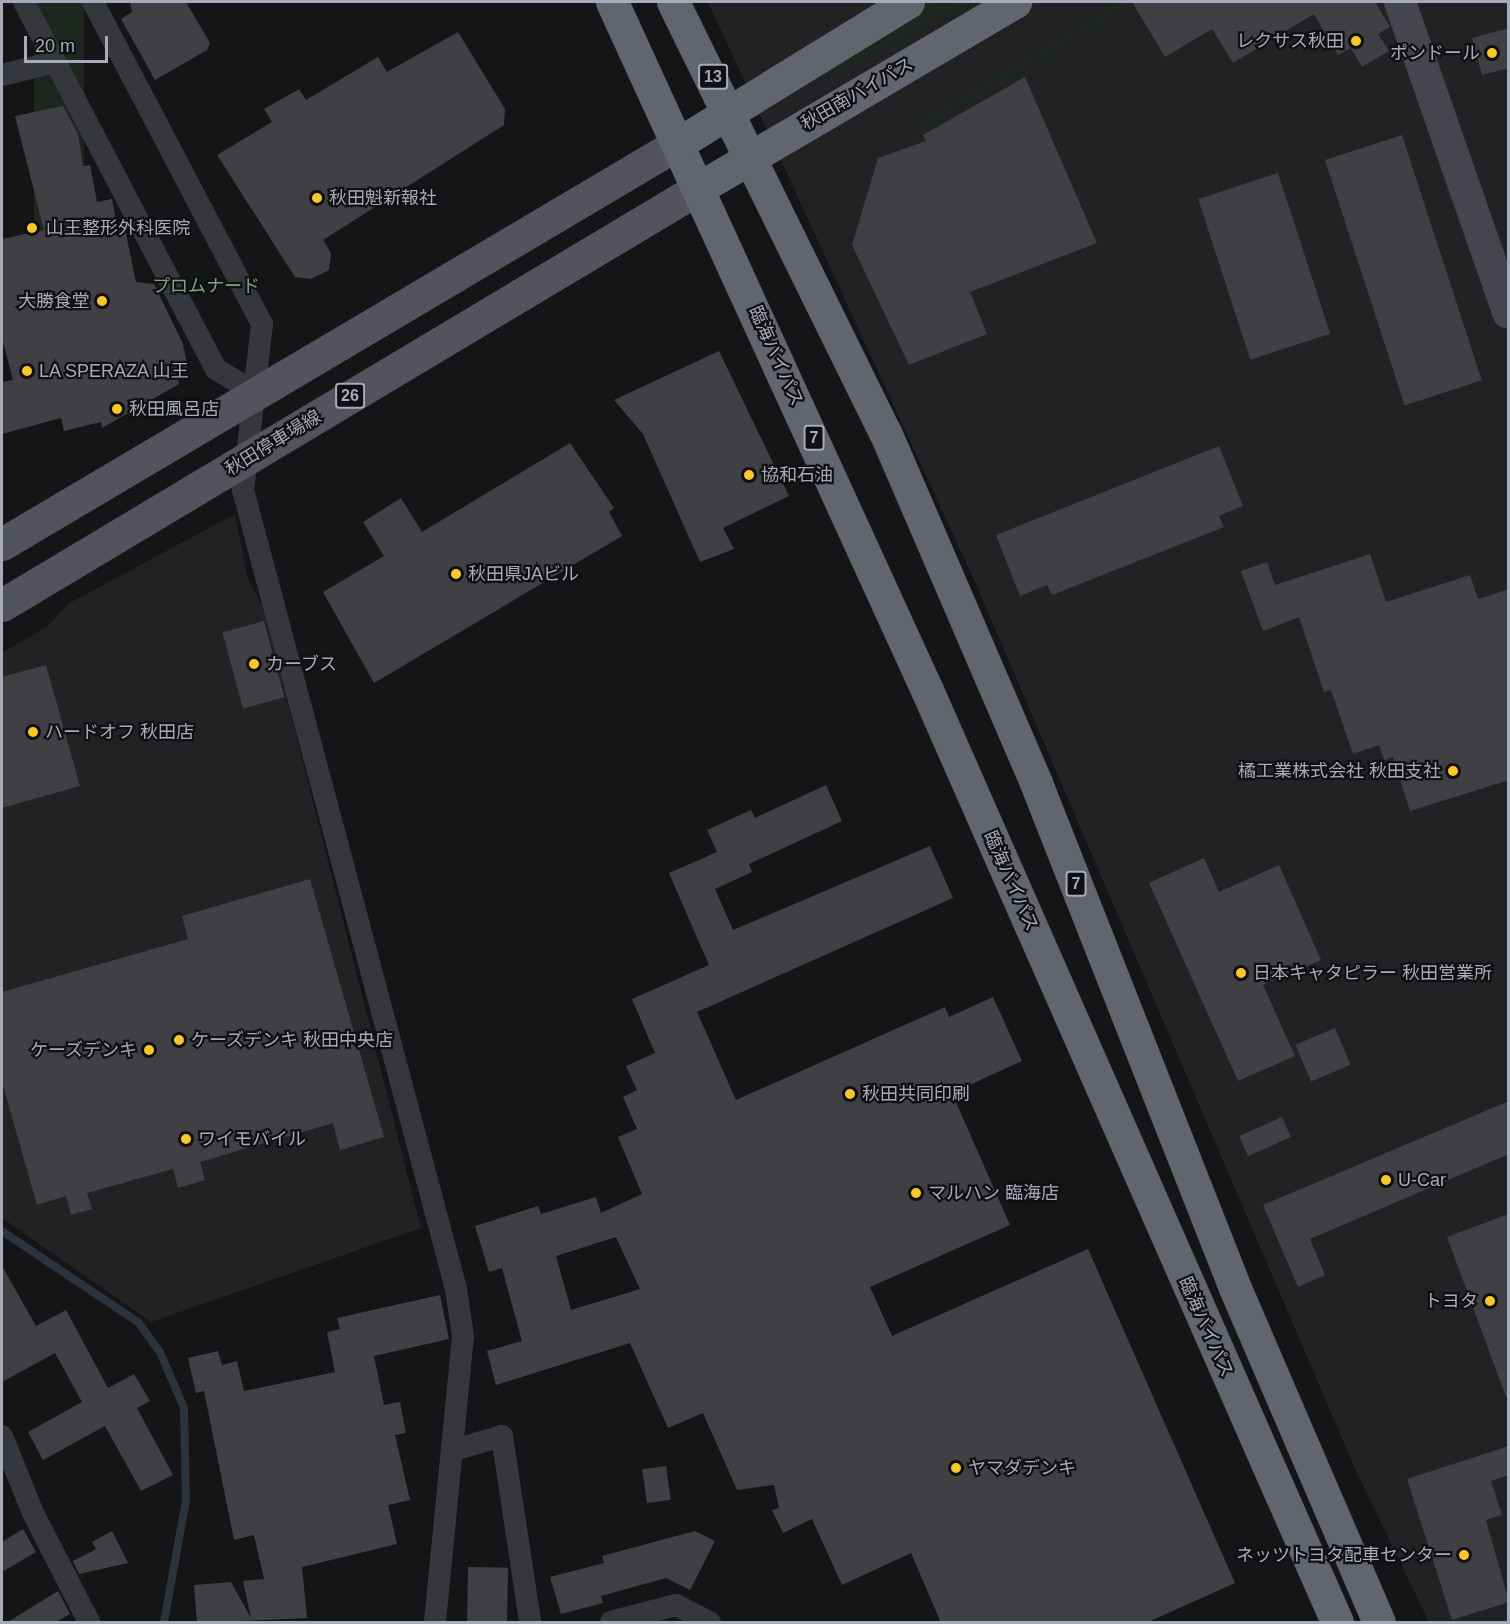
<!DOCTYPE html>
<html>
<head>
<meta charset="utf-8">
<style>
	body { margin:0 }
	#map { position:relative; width:1510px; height:1624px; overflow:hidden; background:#151517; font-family:Helvetica,"Noto Sans JP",sans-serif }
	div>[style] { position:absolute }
	.built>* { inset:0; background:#222124 }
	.green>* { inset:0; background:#1d261f; transform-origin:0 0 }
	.stream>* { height:8px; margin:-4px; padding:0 4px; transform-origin:4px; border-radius:4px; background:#2b333c }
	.building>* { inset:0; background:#403f44; transform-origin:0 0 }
	.street>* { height:22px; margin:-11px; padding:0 11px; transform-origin:11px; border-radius:11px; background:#36373d }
	.secondary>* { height:32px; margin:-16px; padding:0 16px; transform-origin:16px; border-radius:16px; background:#44454d }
	.primary>* { height:33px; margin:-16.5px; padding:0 16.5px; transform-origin:16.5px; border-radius:16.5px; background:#52535c }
	.highway>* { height:33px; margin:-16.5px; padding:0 16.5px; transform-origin:16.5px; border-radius:16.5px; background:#62646e }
	.dots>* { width:16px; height:16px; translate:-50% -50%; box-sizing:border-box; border:3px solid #101012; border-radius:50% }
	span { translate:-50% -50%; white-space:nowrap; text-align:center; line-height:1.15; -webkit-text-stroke:4.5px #101012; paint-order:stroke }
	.shield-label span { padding:2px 4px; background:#101012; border:2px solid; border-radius:4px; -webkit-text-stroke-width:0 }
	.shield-label { font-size:16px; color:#a7aab8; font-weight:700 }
	.poi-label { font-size:18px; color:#a7aab8 }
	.right { translate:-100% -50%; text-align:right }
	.left { translate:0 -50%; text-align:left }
	.street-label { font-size:18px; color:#a7aab8 }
	.park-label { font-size:18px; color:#7da483 }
	.frame { position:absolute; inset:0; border:3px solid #a7aab8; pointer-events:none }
	.scale { position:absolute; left:24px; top:36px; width:84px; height:27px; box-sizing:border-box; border:3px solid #a7aab8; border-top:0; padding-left:8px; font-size:18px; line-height:21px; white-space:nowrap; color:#a7aab8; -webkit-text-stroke:4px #101012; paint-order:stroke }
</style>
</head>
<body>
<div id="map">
	<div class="built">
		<div style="clip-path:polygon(708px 2px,1508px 2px,1508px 1622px,1429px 1622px,1355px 1469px,975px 582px)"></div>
		<div style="clip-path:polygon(235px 514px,248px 579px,264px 609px,421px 1228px,151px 1322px,2px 1218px,2px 653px,48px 626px,68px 604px)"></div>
	</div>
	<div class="green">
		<div style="left:34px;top:2px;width:50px;height:367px"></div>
		<div style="clip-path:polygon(931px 2px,969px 2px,836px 75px,826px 74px,825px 62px)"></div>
		<div style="clip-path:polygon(1120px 2px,1134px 2px,918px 132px,914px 125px)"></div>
	</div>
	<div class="stream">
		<div style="left:2px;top:1231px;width:164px;rotate:33.8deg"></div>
		<div style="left:138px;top:1322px;width:37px;rotate:54deg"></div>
		<div style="left:160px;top:1352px;width:61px;rotate:66.8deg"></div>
		<div style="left:184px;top:1408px;width:92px;rotate:88.8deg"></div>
		<div style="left:186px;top:1500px;width:124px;rotate:100.2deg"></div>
	</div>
	<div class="building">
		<div style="clip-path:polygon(130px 2px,186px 2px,210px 43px,207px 50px,155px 80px,121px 19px,132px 12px)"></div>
		<div style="clip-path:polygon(1132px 2px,1375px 2px,1390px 27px,1378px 34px,1389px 51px,1362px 67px,1351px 48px,1338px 55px,1314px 14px,1233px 63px,1212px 29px,1165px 57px)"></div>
		<div style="clip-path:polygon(1509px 28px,1509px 68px,1482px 75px,1472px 38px)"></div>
		<div style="clip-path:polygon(458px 32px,505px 109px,504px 125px,323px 240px,331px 253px,329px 270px,311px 279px,295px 277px,217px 155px,272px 122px,264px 109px,299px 89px,306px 100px,378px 57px,387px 72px)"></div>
		<div style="clip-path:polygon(1025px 77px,1097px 243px,970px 292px,987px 334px,909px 365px,852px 245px,878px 158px,926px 141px,923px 135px)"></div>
		<div style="clip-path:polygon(63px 106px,78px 134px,83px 166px,90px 165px,97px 202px,112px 199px,117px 226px,124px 224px,136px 282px,154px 284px,183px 344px,188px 369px,176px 371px,179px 384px,102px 428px,101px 422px,64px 431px,61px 418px,2px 434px,2px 382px,13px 380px,2px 338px,2px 239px,44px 230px,15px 116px)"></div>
		<div style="left:1402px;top:135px;width:258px;height:81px;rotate:72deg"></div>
		<div style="left:1278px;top:173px;width:169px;height:84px;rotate:72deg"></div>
		<div style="clip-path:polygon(719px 351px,789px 496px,723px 528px,734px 549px,700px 562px,643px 434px,614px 400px)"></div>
		<div style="clip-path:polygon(570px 443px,614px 508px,609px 512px,622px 536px,374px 683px,323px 592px,384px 556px,363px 522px,401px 498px,422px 532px)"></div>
		<div style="clip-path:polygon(1219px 446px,1243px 506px,1219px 516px,1224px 527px,1052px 595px,1047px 585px,1020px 596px,996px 535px)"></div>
		<div style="clip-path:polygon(1370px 554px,1386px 602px,1470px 575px,1478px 599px,1509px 589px,1509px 780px,1410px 811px,1393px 757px,1384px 760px,1379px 745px,1353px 754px,1331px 690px,1324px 692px,1299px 617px,1263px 631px,1241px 571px,1267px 562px,1275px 585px)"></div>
		<div style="left:264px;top:621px;width:79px;height:43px;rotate:75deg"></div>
		<div style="clip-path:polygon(46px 665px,80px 786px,2px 808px,2px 677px)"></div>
		<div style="clip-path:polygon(evenodd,826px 785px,842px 821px,749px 864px,752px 872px,715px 889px,733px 930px,930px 846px,953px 898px,697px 1012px,736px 1100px,945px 1007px,949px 1017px,993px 997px,1022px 1061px,952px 1093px,1010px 1225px,870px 1287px,892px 1336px,1088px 1249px,1235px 1583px,1146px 1623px,941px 1623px,911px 1553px,842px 1585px,812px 1519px,783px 1533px,772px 1510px,779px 1508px,774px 1485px,737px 1490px,703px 1413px,668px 1428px,630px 1343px,496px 1385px,487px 1351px,522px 1341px,502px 1268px,489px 1272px,475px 1226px,538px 1206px,541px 1214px,596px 1197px,601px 1213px,642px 1194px,618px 1137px,637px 1129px,623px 1097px,637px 1090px,626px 1066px,655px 1053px,632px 999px,709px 965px,669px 873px,717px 852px,707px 830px,751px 810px,755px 818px,826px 785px,616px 1237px,640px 1289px,571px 1310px,556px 1256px,616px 1237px)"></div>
		<div style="clip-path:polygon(1204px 858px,1219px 892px,1279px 865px,1321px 960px,1263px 985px,1295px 1056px,1238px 1081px,1149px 883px)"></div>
		<div style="clip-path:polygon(310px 879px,384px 1137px,340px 1150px,333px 1123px,200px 1162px,205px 1180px,178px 1188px,173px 1169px,87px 1193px,92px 1209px,71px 1215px,66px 1196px,37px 1205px,2px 1082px,2px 992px,188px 939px,182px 916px)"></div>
		<div style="left:1335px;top:1028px;width:40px;height:43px;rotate:67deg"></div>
		<div style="clip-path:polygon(1509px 1101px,1509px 1154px,1310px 1239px,1325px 1275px,1298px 1287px,1263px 1205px)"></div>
		<div style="left:1282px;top:1117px;width:22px;height:47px;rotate:66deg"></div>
		<div style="clip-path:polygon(1509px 1214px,1509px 1397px,1506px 1397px,1447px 1237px)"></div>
		<div style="clip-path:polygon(2px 1266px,36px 1326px,66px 1310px,108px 1388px,134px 1374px,150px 1401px,137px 1408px,173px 1475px,141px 1491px,105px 1426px,43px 1460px,28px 1432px,82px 1402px,55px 1353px,2px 1382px)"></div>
		<div style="clip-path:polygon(440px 1295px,449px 1339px,374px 1356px,384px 1405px,400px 1402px,406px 1433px,395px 1435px,410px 1500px,388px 1505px,397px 1544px,302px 1567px,307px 1618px,197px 1623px,194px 1585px,231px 1582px,251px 1618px,243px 1581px,264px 1579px,254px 1535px,234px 1540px,204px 1391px,196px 1393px,188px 1358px,218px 1351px,222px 1365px,237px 1361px,244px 1391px,335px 1372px,327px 1332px,340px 1329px,337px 1318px)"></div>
		<div style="clip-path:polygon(1509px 1446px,1509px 1475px,1491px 1481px,1502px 1515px,1486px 1520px,1509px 1602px,1452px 1620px,1407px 1479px)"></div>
		<div style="left:666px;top:1466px;width:34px;height:24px;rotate:82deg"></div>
		<div style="clip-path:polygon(23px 1529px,36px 1552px,2px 1572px,2px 1542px)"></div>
		<div style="clip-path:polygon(112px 1531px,128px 1563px,79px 1574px,73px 1561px,96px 1549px,92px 1542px)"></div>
		<div style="clip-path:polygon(695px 1531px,715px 1541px,690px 1590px,666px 1578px,601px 1596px,603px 1603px,561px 1614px,550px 1577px,604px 1563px,602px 1556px)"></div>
		<div style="left:468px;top:1567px;width:40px;height:56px;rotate:1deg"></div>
		<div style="clip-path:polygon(58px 1591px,70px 1614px,54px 1623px,6px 1623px)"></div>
	</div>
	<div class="street">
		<div style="left:24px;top:2px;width:414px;rotate:62.4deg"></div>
		<div style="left:216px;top:369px;width:42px;rotate:31.4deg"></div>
		<div style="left:93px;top:2px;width:364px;rotate:62.3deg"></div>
		<div style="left:262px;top:324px;width:167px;rotate:96.5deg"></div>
		<div style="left:243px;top:490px;width:827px;rotate:75.07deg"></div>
		<div style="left:456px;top:1289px;width:48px;rotate:81.5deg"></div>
		<div style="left:463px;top:1336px;width:287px;rotate:95.6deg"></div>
		<div style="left:2px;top:75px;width:55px;rotate:-13.8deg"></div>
		<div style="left:2px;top:1436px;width:83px;rotate:68.1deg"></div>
		<div style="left:33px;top:1513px;width:123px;rotate:62.8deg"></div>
		<div style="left:454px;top:1450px;width:50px;rotate:-16.3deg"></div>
		<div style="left:502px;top:1436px;width:188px;rotate:81.4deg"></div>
		<div style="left:611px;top:1622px;width:67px;rotate:-14.7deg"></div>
		<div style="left:676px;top:1605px;width:38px;rotate:27deg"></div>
	</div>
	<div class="secondary">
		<div style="left:1400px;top:2px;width:329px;rotate:70.8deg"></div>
	</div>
	<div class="primary">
		<div style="left:2px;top:544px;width:787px;rotate:-30.64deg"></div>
		<div style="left:2px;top:605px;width:812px;rotate:-30.89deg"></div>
	</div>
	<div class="highway">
		<div style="left:612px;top:2px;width:757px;rotate:65.4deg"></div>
		<div style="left:927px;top:690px;width:1018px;rotate:66.25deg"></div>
		<div style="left:673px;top:2px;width:479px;rotate:63.8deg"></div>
		<div style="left:885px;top:432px;width:382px;rotate:66.7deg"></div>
		<div style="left:1036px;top:783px;width:543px;rotate:68.49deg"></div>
		<div style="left:1235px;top:1288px;width:364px;rotate:66.7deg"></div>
		<div style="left:679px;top:143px;width:269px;rotate:-31.6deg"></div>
		<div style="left:699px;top:188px;width:367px;rotate:-30.5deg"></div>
	</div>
	<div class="dots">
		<div style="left:1356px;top:41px;background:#fac72b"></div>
		<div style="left:1492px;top:53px;background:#fac72b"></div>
		<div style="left:317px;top:198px;background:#fac72b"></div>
		<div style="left:32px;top:228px;background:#fac72b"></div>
		<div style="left:102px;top:301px;background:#fac72b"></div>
		<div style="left:27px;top:371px;background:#fac72b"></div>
		<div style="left:117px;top:409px;background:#fac72b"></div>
		<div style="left:749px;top:475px;background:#fac72b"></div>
		<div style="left:456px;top:574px;background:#fac72b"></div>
		<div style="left:254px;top:664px;background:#fac72b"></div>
		<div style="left:33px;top:732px;background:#fac72b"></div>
		<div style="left:1453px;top:771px;background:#fac72b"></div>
		<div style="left:1241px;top:973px;background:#fac72b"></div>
		<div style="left:179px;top:1040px;background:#fac72b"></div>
		<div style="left:149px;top:1050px;background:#fac72b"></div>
		<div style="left:850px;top:1094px;background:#fac72b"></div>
		<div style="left:186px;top:1139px;background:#fac72b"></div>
		<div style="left:1386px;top:1180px;background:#fac72b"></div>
		<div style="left:916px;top:1193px;background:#fac72b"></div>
		<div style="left:1490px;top:1301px;background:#fac72b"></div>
		<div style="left:956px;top:1468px;background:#fac72b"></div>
		<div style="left:1464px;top:1555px;background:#fac72b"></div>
	</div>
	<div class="shield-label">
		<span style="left:713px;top:77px">13</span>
		<span style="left:350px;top:396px">26</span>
		<span style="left:814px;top:438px">7</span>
		<span style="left:1076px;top:884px">7</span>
	</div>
	<div class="poi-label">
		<span class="right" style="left:1344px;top:41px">レクサス秋田</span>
		<span class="right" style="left:1480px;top:53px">ポンドール</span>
		<span class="left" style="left:329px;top:198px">秋田魁新報社</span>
		<span class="left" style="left:46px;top:228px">山王整形外科医院</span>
		<span class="right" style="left:90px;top:301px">大勝食堂</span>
		<span class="left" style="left:39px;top:371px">LA SPERAZA 山王</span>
		<span class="left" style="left:129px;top:409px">秋田風呂店</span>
		<span class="left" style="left:761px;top:475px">協和石油</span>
		<span class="left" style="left:468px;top:574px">秋田県JAビル</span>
		<span class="left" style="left:266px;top:664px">カーブス</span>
		<span class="left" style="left:45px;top:732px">ハードオフ 秋田店</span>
		<span class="right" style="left:1441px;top:771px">橘工業株式会社 秋田支社</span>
		<span class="left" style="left:1253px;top:973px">日本キャタピラー 秋田営業所</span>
		<span class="left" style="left:191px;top:1040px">ケーズデンキ 秋田中央店</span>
		<span class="right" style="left:137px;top:1050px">ケーズデンキ</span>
		<span class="left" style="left:862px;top:1094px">秋田共同印刷</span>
		<span class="left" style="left:198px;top:1139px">ワイモバイル</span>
		<span class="left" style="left:1398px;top:1180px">U-Car</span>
		<span class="left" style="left:928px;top:1193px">マルハン 臨海店</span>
		<span class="right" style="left:1478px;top:1301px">トヨタ</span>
		<span class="left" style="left:968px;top:1468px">ヤマダデンキ</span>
		<span class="right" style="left:1452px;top:1555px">ネッツトヨタ配車センター</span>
	</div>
	<div class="street-label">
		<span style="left:857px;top:94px;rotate:-30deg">秋田南バイパス</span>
		<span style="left:776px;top:356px;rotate:66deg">臨海バイパス</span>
		<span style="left:273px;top:443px;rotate:-31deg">秋田停車場線</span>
		<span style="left:1011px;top:881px;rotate:66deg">臨海バイパス</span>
		<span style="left:1206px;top:1327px;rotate:66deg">臨海バイパス</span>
	</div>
	<div class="park-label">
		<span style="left:206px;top:286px">プロムナード</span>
	</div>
	<div class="frame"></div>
	<div class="scale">20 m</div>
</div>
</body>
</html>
